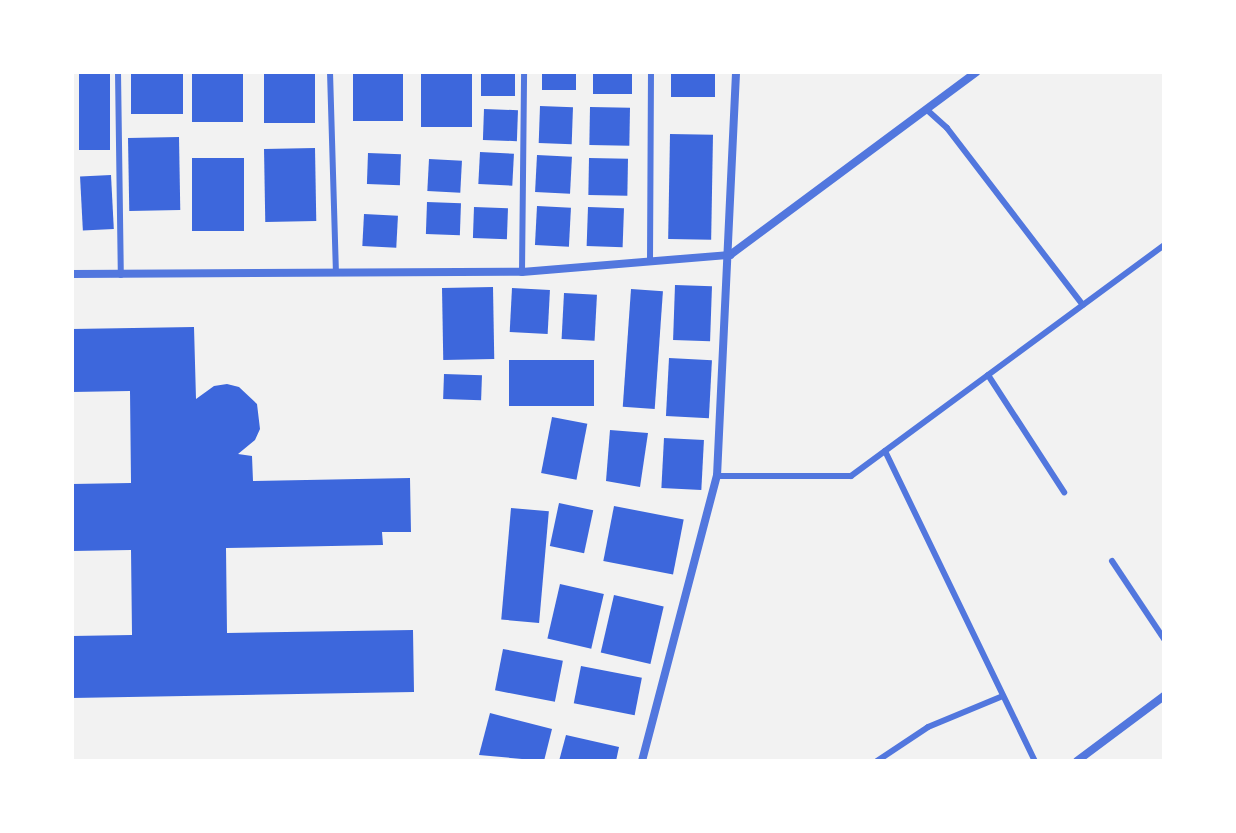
<!DOCTYPE html>
<html>
<head>
<meta charset="utf-8">
<style>
	body { margin:0 }
	#map { position:relative; width:1236px; height:833px; overflow:hidden; background:#f2f2f2; font-family:Inter,sans-serif }
	div>[style] { position:absolute }
	.building>* { inset:0; background:#3d67dc; transform-origin:0 0 }
	.service>* { height:6px; margin:-3px; padding:0 3px; transform-origin:3px; border-radius:3px; background:#5277de }
	.minor>* { height:8px; margin:-4px; padding:0 4px; transform-origin:4px; border-radius:4px; background:#5277de }
	span { translate:-50% -50%; white-space:nowrap; text-align:center; line-height:1.15; -webkit-text-stroke:7px #fff; paint-order:stroke }
	.frame { position:absolute; inset:0; border:74px solid #fff; pointer-events:none }
</style>
</head>
<body>
<div id="map">
	<div class="building">
		<div style="left:79px;top:72px;width:31px;height:78px"></div>
		<div style="left:131px;top:72px;width:52px;height:42px"></div>
		<div style="left:192px;top:72px;width:51px;height:50px"></div>
		<div style="left:264px;top:72px;width:51px;height:51px"></div>
		<div style="left:353px;top:72px;width:50px;height:49px"></div>
		<div style="left:421px;top:72px;width:51px;height:55px"></div>
		<div style="left:481px;top:72px;width:34px;height:24px"></div>
		<div style="left:542px;top:72px;width:34px;height:18px"></div>
		<div style="left:593px;top:72px;width:39px;height:22px"></div>
		<div style="left:671px;top:72px;width:44px;height:25px"></div>
		<div style="left:540px;top:106px;width:33px;height:37px;rotate:2deg"></div>
		<div style="left:590px;top:107px;width:40px;height:38px;rotate:1deg"></div>
		<div style="left:484px;top:109px;width:34px;height:31px;rotate:2deg"></div>
		<div style="left:670px;top:134px;width:43px;height:105px;rotate:1deg"></div>
		<div style="left:179px;top:137px;width:73px;height:51px;rotate:89deg"></div>
		<div style="left:315px;top:148px;width:73px;height:51px;rotate:89deg"></div>
		<div style="left:480px;top:152px;width:34px;height:32px;rotate:3deg"></div>
		<div style="left:368px;top:153px;width:33px;height:31px;rotate:2deg"></div>
		<div style="left:537px;top:155px;width:35px;height:37px;rotate:3deg"></div>
		<div style="left:192px;top:158px;width:52px;height:73px"></div>
		<div style="left:589px;top:158px;width:39px;height:37px;rotate:1deg"></div>
		<div style="left:429px;top:159px;width:33px;height:32px;rotate:3deg"></div>
		<div style="left:111px;top:175px;width:54px;height:31px;rotate:87deg"></div>
		<div style="left:427px;top:202px;width:34px;height:32px;rotate:2deg"></div>
		<div style="left:537px;top:206px;width:34px;height:39px;rotate:3deg"></div>
		<div style="left:474px;top:207px;width:34px;height:31px;rotate:2deg"></div>
		<div style="left:588px;top:207px;width:36px;height:39px;rotate:2deg"></div>
		<div style="left:364px;top:214px;width:34px;height:32px;rotate:3deg"></div>
		<div style="left:675px;top:285px;width:37px;height:55px;rotate:2deg"></div>
		<div style="left:493px;top:287px;width:72px;height:51px;rotate:89deg"></div>
		<div style="left:512px;top:288px;width:38px;height:44px;rotate:3deg"></div>
		<div style="left:631px;top:289px;width:32px;height:118px;rotate:4deg"></div>
		<div style="left:564px;top:293px;width:33px;height:46px;rotate:3deg"></div>
		<div style="clip-path:polygon(194px 327px,196px 399px,214px 386px,227px 384px,239px 387px,257px 404px,260px 429px,255px 440px,238px 454px,252px 456px,253px 481px,410px 478px,411px 532px,382px 532px,383px 545px,226px 548px,227px 633px,413px 630px,414px 692px,72px 698px,72px 636px,132px 635px,131px 550px,72px 551px,72px 484px,131px 483px,130px 391px,72px 392px,72px 329px)"></div>
		<div style="left:669px;top:358px;width:43px;height:58px;rotate:3deg"></div>
		<div style="left:509px;top:360px;width:85px;height:46px"></div>
		<div style="left:444px;top:374px;width:38px;height:25px;rotate:2deg"></div>
		<div style="left:552px;top:417px;width:36px;height:57px;rotate:11deg"></div>
		<div style="clip-path:polygon(610px 430px,648px 433px,640px 487px,606px 481px)"></div>
		<div style="left:664px;top:438px;width:40px;height:50px;rotate:3deg"></div>
		<div style="left:559px;top:503px;width:35px;height:44px;rotate:12deg"></div>
		<div style="left:614px;top:506px;width:71px;height:56px;rotate:11deg"></div>
		<div style="left:511px;top:508px;width:38px;height:112px;rotate:5deg"></div>
		<div style="left:560px;top:584px;width:45px;height:56px;rotate:13deg"></div>
		<div style="left:614px;top:595px;width:51px;height:59px;rotate:13deg"></div>
		<div style="left:503px;top:649px;width:61px;height:42px;rotate:11deg"></div>
		<div style="left:581px;top:666px;width:62px;height:38px;rotate:11deg"></div>
		<div style="clip-path:polygon(490px 713px,552px 729px,544px 761px,479px 755px)"></div>
		<div style="clip-path:polygon(566px 735px,619px 747px,616px 761px,559px 761px)"></div>
	</div>
	<div class="service">
		<div style="left:118px;top:72px;width:203px;rotate:89.2deg"></div>
		<div style="left:330px;top:72px;width:200px;rotate:88.3deg"></div>
		<div style="left:926px;top:109px;width:28px;rotate:42deg"></div>
		<div style="left:947px;top:128px;width:223px;rotate:52.5deg"></div>
		<div style="left:650px;top:261px;width:189px;rotate:-89.7deg"></div>
		<div style="left:522px;top:272px;width:200px;rotate:-89.4deg"></div>
		<div style="left:988px;top:375px;width:140px;rotate:57deg"></div>
		<div style="left:885px;top:451px;width:344px;rotate:64.2deg"></div>
		<div style="left:717px;top:476px;width:134px"></div>
		<div style="left:851px;top:476px;width:389px;rotate:-36.4deg"></div>
		<div style="left:1112px;top:561px;width:94px;rotate:56.3deg"></div>
		<div style="left:877px;top:761px;width:61px;rotate:-33.7deg"></div>
		<div style="left:928px;top:727px;width:81px;rotate:-22.5deg"></div>
	</div>
	<div class="minor">
		<div style="left:730px;top:255px;width:307px;rotate:-36.6deg"></div>
		<div style="left:72px;top:274px;width:450px;rotate:-0.3deg"></div>
		<div style="left:522px;top:272px;width:209px;rotate:-4.7deg"></div>
		<div style="left:642px;top:761px;width:295px;rotate:-75.3deg"></div>
		<div style="left:717px;top:476px;width:404px;rotate:-87.3deg"></div>
		<div style="left:1077px;top:761px;width:109px;rotate:-36.8deg"></div>
	</div>
	<div class="frame"></div>
</div>
</body>
</html>
